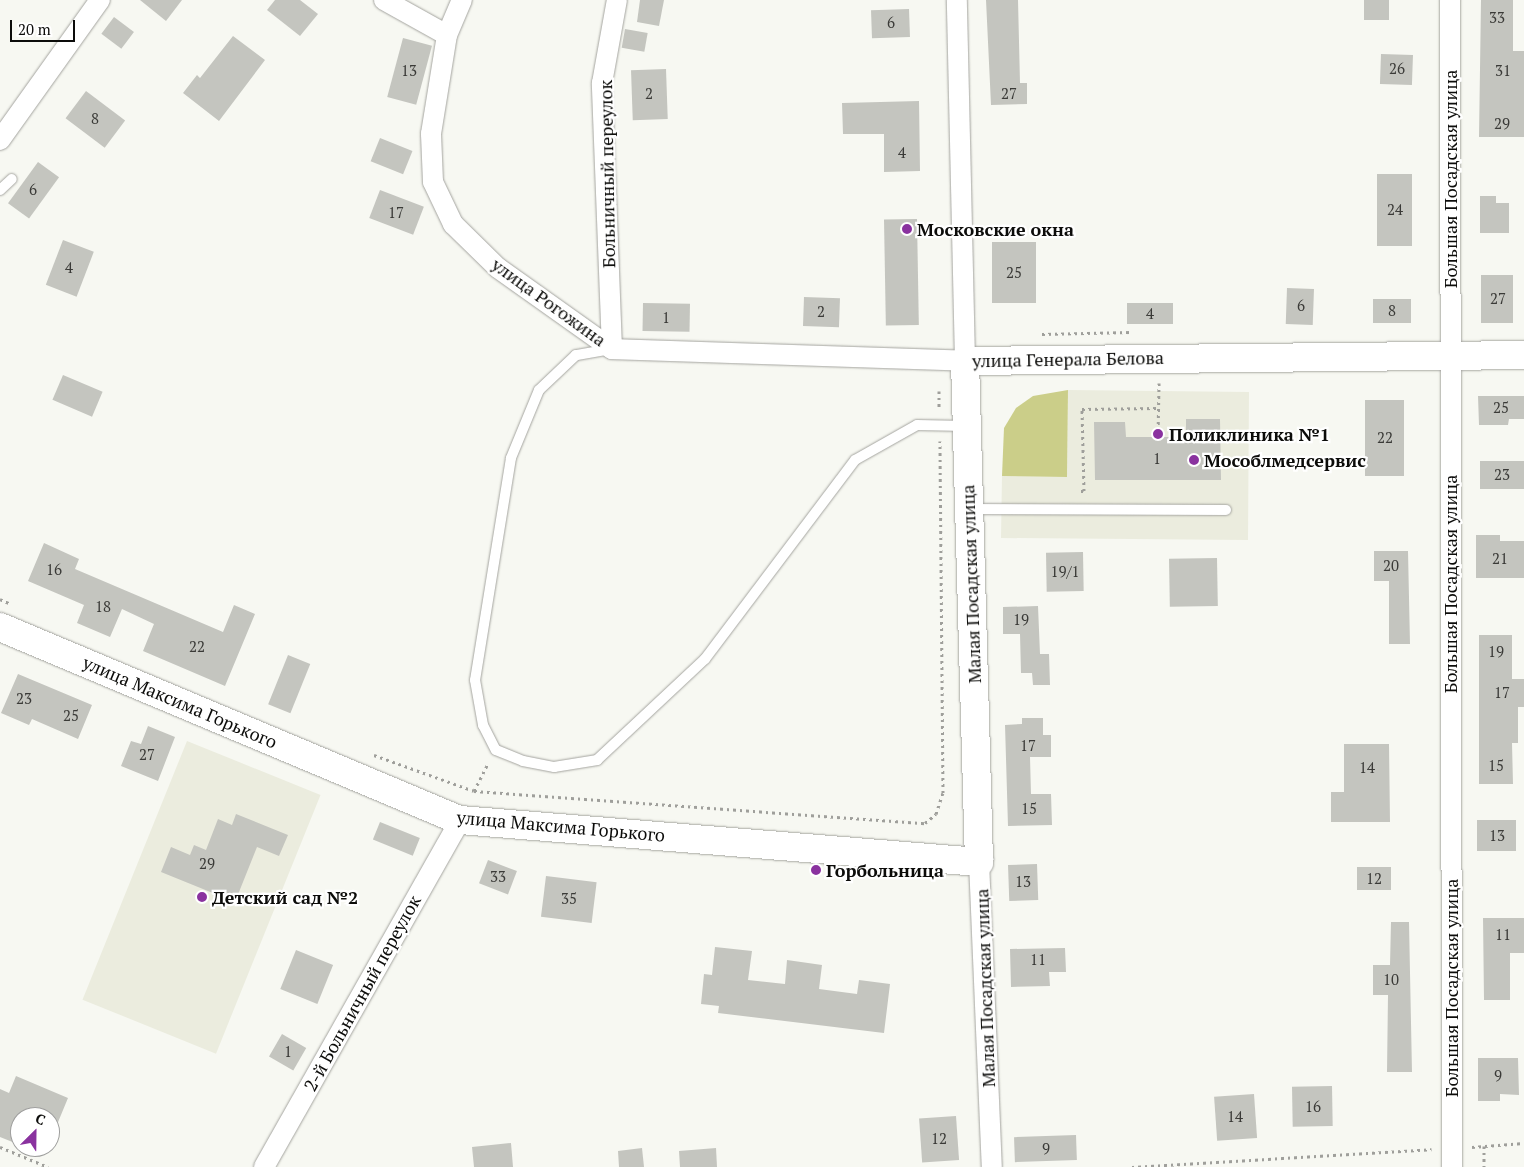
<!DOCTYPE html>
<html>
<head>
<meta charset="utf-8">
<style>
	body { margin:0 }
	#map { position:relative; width:1524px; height:1167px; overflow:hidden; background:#f7f8f2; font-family:"PT Serif",serif }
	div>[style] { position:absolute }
	.built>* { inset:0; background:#ebecde; transform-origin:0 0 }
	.green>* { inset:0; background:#cbce89 }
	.building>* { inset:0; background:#c4c5bf; transform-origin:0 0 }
	.path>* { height:3px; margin-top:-1.5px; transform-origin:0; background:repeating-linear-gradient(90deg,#9f9f9b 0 2.5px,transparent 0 6.5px) }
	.roads { filter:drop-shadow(0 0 1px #a4a49f) drop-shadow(0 0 1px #a4a49f) }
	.service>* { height:10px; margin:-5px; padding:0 5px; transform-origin:5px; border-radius:5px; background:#fff }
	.minor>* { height:20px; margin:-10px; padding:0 10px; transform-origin:10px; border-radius:10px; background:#fff }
	.secondary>* { height:28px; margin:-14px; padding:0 14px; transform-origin:14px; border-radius:14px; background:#fff }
	.dots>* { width:14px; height:14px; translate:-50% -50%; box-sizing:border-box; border:2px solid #fff; border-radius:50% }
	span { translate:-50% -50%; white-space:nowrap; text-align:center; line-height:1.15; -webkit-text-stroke:4.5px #fff; paint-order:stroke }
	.number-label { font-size:15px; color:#3a3a37 }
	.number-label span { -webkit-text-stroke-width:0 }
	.street-label { font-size:18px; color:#0c0c0a }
	.poi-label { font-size:18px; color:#0c0c0a; font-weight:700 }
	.left { translate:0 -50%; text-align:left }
	.north { position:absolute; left:10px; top:1107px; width:50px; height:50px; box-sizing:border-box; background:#fff; border:1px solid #9e9e9d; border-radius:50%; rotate:23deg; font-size:14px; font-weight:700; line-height:20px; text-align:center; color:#0c0c0a }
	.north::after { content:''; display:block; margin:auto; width:18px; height:22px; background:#8a329f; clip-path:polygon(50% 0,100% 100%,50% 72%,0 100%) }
	.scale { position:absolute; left:10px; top:20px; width:65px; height:22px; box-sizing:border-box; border:2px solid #0c0c0a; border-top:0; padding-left:6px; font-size:15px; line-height:18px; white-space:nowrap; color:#0c0c0a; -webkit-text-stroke:4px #fff; paint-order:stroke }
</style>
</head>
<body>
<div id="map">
	<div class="built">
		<div style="clip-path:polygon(1068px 390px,1249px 392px,1248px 540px,1001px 538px,1002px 476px,1067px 477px)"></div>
		<div style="left:187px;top:741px;width:144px;height:279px;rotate:22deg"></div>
	</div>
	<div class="green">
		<div style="clip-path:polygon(1068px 390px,1067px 477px,1002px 476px,1004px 428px,1016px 408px,1033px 396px)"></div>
	</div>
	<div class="building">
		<div style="clip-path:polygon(140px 0,182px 0,166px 21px)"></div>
		<div style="clip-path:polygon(275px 0,300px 0,318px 14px,300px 36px,267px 10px)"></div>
		<div style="clip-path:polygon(640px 0,664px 0,659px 26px,637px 22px)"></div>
		<div style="clip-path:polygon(986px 0,1018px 0,1020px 83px,1027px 83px,1027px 104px,991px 105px)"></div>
		<div style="left:1364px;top:0;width:25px;height:20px"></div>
		<div style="clip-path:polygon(1481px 0,1513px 0,1513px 51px,1524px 51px,1524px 137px,1479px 137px)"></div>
		<div style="left:909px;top:9px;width:28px;height:38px;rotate:88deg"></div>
		<div style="left:114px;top:17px;width:25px;height:21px;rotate:37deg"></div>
		<div style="left:625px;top:29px;width:23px;height:19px;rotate:10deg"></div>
		<div style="clip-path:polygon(233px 36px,265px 60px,219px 121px,183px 93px,197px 75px,200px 78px)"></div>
		<div style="left:403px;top:38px;width:30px;height:61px;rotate:15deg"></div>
		<div style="left:1381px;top:54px;width:32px;height:30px;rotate:2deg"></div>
		<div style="left:666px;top:69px;width:50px;height:35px;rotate:88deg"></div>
		<div style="left:86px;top:91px;width:49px;height:34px;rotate:37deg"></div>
		<div style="clip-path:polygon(919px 101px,920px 171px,884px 172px,884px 134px,843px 134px,842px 103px)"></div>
		<div style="left:380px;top:138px;width:35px;height:25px;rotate:22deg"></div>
		<div style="left:38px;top:162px;width:26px;height:51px;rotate:36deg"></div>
		<div style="left:1377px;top:174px;width:35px;height:72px"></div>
		<div style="left:380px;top:190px;width:47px;height:30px;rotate:21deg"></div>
		<div style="clip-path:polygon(1480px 196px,1496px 196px,1496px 203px,1509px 203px,1509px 233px,1480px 233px)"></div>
		<div style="left:917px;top:219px;width:106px;height:33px;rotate:89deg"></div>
		<div style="left:63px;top:240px;width:33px;height:48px;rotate:21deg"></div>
		<div style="left:992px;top:242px;width:44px;height:61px"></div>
		<div style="left:1481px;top:275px;width:32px;height:48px"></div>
		<div style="left:1287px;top:288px;width:27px;height:36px;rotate:2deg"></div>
		<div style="left:804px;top:297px;width:36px;height:29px;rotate:2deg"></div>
		<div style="left:1373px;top:299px;width:38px;height:24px"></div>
		<div style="left:643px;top:303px;width:47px;height:28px;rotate:1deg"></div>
		<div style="left:1173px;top:303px;width:21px;height:46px;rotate:90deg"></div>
		<div style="left:63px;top:375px;width:43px;height:27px;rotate:23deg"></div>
		<div style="clip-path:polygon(1478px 396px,1524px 396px,1524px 419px,1509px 419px,1508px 425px,1479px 425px)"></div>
		<div style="left:1365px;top:400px;width:39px;height:76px"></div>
		<div style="clip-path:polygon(1186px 419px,1220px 419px,1221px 480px,1095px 480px,1094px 422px,1125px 422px,1126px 437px,1186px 437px)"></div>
		<div style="left:1480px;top:461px;width:44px;height:28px"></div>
		<div style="clip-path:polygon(1476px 535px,1500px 535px,1500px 541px,1524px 541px,1524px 578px,1476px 578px)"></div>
		<div style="clip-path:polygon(44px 543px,79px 559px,75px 569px,223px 632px,234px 605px,255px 614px,225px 686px,143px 651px,154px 624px,122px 609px,110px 637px,77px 623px,84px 605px,28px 581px)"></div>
		<div style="clip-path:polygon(1374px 551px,1408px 551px,1410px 644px,1389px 644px,1389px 581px,1374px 581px)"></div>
		<div style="left:1083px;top:552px;width:39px;height:37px;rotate:89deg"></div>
		<div style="left:1217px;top:558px;width:48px;height:48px;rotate:89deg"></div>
		<div style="clip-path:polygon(1038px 606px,1040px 654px,1049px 654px,1050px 685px,1033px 685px,1032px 673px,1021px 673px,1020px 634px,1003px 634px,1003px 607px)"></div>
		<div style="clip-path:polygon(1479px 635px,1512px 635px,1512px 679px,1524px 679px,1524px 707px,1518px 707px,1518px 743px,1512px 743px,1513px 784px,1479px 784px)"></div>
		<div style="left:288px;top:655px;width:24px;height:53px;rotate:22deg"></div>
		<div style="clip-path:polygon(18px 674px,92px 705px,78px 739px,32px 719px,29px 725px,1px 713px)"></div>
		<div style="clip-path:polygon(1022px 718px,1043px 718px,1043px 735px,1051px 735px,1051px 757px,1030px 757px,1031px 794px,1051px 794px,1052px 825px,1008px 826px,1005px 725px,1022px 724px)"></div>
		<div style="clip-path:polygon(148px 726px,175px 737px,158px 781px,121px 766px,131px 741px,141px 744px)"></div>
		<div style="clip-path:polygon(1344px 744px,1389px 744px,1390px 822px,1331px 822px,1331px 792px,1344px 792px)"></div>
		<div style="clip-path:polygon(236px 814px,288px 835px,279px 856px,257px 847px,235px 902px,161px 872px,171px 847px,190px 855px,194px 845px,206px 850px,218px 819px,232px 825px)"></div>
		<div style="left:1516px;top:820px;width:31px;height:39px;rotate:90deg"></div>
		<div style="left:380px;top:822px;width:43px;height:19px;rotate:22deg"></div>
		<div style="left:488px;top:860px;width:31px;height:25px;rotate:21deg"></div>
		<div style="left:1037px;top:864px;width:36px;height:29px;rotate:88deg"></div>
		<div style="left:1357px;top:867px;width:34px;height:23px"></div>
		<div style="left:546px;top:876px;width:51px;height:41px;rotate:7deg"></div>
		<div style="clip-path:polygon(1483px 918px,1524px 918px,1524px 953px,1510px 953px,1510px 1000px,1484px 1000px)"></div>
		<div style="clip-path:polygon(1391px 922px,1409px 922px,1412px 1072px,1387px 1072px,1388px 995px,1373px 995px,1373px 965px,1390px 965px)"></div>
		<div style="clip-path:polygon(715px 947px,752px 951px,748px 980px,785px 984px,787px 960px,822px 965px,819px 989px,857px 994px,859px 980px,890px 984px,884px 1033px,718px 1013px,719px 1006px,701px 1004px,704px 974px,712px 975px)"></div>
		<div style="clip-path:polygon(1065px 948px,1066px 972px,1049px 972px,1050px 986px,1011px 987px,1010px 949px)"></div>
		<div style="left:296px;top:950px;width:40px;height:42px;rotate:22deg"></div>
		<div style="left:282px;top:1034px;width:28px;height:26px;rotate:30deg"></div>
		<div style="clip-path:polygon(1478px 1058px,1518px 1058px,1519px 1095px,1500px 1094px,1500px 1101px,1478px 1101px)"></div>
		<div style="clip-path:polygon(16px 1076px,68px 1098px,56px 1127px,50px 1125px,50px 1117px,20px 1117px,20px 1145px,0 1137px,0 1089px,9px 1093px)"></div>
		<div style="left:1332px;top:1086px;width:40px;height:40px;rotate:89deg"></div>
		<div style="left:1254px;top:1094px;width:44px;height:40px;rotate:86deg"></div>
		<div style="left:956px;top:1116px;width:44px;height:37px;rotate:86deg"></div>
		<div style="left:1076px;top:1135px;width:25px;height:62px;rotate:88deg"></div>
		<div style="clip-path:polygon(511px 1143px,513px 1167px,474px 1167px,472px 1147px)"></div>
		<div style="clip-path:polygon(642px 1148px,644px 1167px,619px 1167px,618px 1151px)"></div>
		<div style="clip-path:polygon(716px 1148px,717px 1167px,680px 1167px,679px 1151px)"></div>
	</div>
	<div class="path">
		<div style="left:1042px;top:334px;width:89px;rotate:-1.3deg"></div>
		<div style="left:939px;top:391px;width:19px;rotate:90deg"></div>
		<div style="left:1158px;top:437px;width:54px;rotate:-88.9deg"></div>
		<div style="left:1081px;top:491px;width:3px"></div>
		<div style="left:1084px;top:491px;width:82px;rotate:-91.4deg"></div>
		<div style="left:1082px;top:409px;width:76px;rotate:-0.8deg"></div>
		<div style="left:0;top:599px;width:10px;rotate:24deg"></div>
		<div style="left:374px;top:755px;width:106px;rotate:19.8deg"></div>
		<div style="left:474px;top:791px;width:452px;rotate:4.1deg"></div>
		<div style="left:925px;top:823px;width:14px;rotate:-39deg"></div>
		<div style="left:936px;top:814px;width:22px;rotate:-72deg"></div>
		<div style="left:943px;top:793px;width:352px;rotate:-90.5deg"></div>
		<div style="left:474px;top:791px;width:31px;rotate:-63deg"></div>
		<div style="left:1484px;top:1146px;width:21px;rotate:90deg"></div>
		<div style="left:0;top:1147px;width:52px;rotate:22.6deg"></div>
		<div style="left:1472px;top:1147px;width:52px;rotate:-4.4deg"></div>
		<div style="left:1132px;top:1167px;width:300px;rotate:-3.4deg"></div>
	</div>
	<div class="roads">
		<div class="service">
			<div style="left:0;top:190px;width:16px;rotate:-43deg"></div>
			<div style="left:611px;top:349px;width:36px;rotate:170deg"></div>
			<div style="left:576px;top:355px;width:51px;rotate:136.6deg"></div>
			<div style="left:539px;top:390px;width:74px;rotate:112.4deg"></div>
			<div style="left:511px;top:458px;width:225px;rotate:99.2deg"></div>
			<div style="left:475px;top:680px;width:46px;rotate:79.9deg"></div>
			<div style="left:483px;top:725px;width:28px;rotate:63deg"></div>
			<div style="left:496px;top:750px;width:29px;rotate:22deg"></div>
			<div style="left:523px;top:761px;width:32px;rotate:11deg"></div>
			<div style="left:554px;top:767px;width:44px;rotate:-9.2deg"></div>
			<div style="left:597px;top:760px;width:148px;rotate:-43.1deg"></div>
			<div style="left:705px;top:659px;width:249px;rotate:-53deg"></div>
			<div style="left:855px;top:460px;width:71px;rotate:-29.4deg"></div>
			<div style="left:917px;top:425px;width:49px;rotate:1.2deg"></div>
			<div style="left:970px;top:509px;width:256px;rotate:0.2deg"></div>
		</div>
		<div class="minor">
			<div style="left:384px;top:0;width:72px;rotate:29.1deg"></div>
			<div style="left:447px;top:35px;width:100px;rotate:99.2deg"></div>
			<div style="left:431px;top:134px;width:48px;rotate:87.6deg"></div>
			<div style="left:433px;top:182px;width:47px;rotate:64.5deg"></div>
			<div style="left:453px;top:224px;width:63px;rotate:44.4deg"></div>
			<div style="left:498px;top:268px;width:140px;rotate:35.4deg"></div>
			<div style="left:1450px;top:0;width:1167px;rotate:89.9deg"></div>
			<div style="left:447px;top:35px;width:38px;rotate:-67deg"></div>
			<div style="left:0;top:140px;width:172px;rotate:-54.5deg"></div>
			<div style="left:612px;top:349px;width:353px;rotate:1.9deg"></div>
			<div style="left:965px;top:361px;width:361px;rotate:-91.3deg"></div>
			<div style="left:612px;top:349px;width:266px;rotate:-92.2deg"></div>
			<div style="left:602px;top:83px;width:84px;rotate:-79.8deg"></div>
			<div style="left:979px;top:862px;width:305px;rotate:87.6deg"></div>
			<div style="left:264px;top:1167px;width:399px;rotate:-60.5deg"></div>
		</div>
		<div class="secondary">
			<div style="left:0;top:627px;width:499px;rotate:22.8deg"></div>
			<div style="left:460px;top:820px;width:521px;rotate:4.63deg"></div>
			<div style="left:979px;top:862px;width:501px;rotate:-91.6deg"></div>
			<div style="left:965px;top:361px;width:559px;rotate:-0.61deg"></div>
		</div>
	</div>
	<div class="dots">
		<div style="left:907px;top:229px;background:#8a329f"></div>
		<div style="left:1158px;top:434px;background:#8a329f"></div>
		<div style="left:1194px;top:460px;background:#8a329f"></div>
		<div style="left:816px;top:870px;background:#8a329f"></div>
		<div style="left:202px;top:897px;background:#8a329f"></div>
	</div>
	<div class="number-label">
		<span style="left:1497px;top:18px">33</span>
		<span style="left:891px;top:23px">6</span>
		<span style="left:1397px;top:69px">26</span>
		<span style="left:409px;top:71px">13</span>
		<span style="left:1503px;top:71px">31</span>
		<span style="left:649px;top:94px">2</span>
		<span style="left:1009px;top:94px">27</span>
		<span style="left:95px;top:119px">8</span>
		<span style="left:1502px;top:124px">29</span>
		<span style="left:902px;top:153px">4</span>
		<span style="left:33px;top:190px">6</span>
		<span style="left:1395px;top:210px">24</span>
		<span style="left:396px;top:213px">17</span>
		<span style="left:69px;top:268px">4</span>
		<span style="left:1014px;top:273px">25</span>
		<span style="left:1498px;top:299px">27</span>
		<span style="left:1301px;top:306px">6</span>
		<span style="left:1392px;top:311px">8</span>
		<span style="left:821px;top:312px">2</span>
		<span style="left:1150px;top:314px">4</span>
		<span style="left:666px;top:318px">1</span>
		<span style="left:1501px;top:408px">25</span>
		<span style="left:1385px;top:438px">22</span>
		<span style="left:1157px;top:459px">1</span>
		<span style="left:1502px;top:475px">23</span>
		<span style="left:1500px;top:559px">21</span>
		<span style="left:1391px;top:566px">20</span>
		<span style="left:54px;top:570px">16</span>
		<span style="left:1065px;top:572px">19/1</span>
		<span style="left:103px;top:607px">18</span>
		<span style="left:1021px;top:620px">19</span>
		<span style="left:197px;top:647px">22</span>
		<span style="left:1496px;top:652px">19</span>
		<span style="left:1502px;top:693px">17</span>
		<span style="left:24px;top:699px">23</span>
		<span style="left:71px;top:716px">25</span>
		<span style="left:1028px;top:746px">17</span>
		<span style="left:147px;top:755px">27</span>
		<span style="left:1496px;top:766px">15</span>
		<span style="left:1367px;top:768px">14</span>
		<span style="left:1029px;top:809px">15</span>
		<span style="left:1497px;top:836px">13</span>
		<span style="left:207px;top:864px">29</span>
		<span style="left:498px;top:877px">33</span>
		<span style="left:1374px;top:879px">12</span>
		<span style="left:1023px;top:882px">13</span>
		<span style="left:569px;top:899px">35</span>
		<span style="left:1503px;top:935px">11</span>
		<span style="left:1038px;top:960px">11</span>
		<span style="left:1391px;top:980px">10</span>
		<span style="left:288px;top:1052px">1</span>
		<span style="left:1498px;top:1076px">9</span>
		<span style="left:1313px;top:1107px">16</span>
		<span style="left:1235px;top:1117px">14</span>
		<span style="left:939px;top:1139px">12</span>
		<span style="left:1046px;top:1149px">9</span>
	</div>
	<div class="street-label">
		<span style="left:607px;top:174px;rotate:-91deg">Больничный переулок</span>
		<span style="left:1450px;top:179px;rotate:-90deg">Большая Посадская улица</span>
		<span style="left:549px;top:302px;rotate:36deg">улица Рогожина</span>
		<span style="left:1068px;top:359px;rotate:-1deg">улица Генерала Белова</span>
		<span style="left:971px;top:584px;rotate:-92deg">Малая Посадская улица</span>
		<span style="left:1450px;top:584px;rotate:-90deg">Большая Посадская улица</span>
		<span style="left:180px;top:702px;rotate:23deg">улица Максима Горького</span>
		<span style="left:561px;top:826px;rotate:5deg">улица Максима Горького</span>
		<span style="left:985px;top:988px;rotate:-92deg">Малая Посадская улица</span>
		<span style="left:1451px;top:988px;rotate:-90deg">Большая Посадская улица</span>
		<span style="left:362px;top:993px;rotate:-61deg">2-й Больничный переулок</span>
	</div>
	<div class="poi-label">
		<span class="left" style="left:917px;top:229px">Московские окна</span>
		<span class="left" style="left:1169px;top:434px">Поликлиника №1</span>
		<span class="left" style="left:1204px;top:460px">Мособлмедсервис</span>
		<span class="left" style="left:826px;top:870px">Горбольница</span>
		<span class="left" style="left:212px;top:897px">Детский сад №2</span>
	</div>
	<div class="north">С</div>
	<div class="scale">20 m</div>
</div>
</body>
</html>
